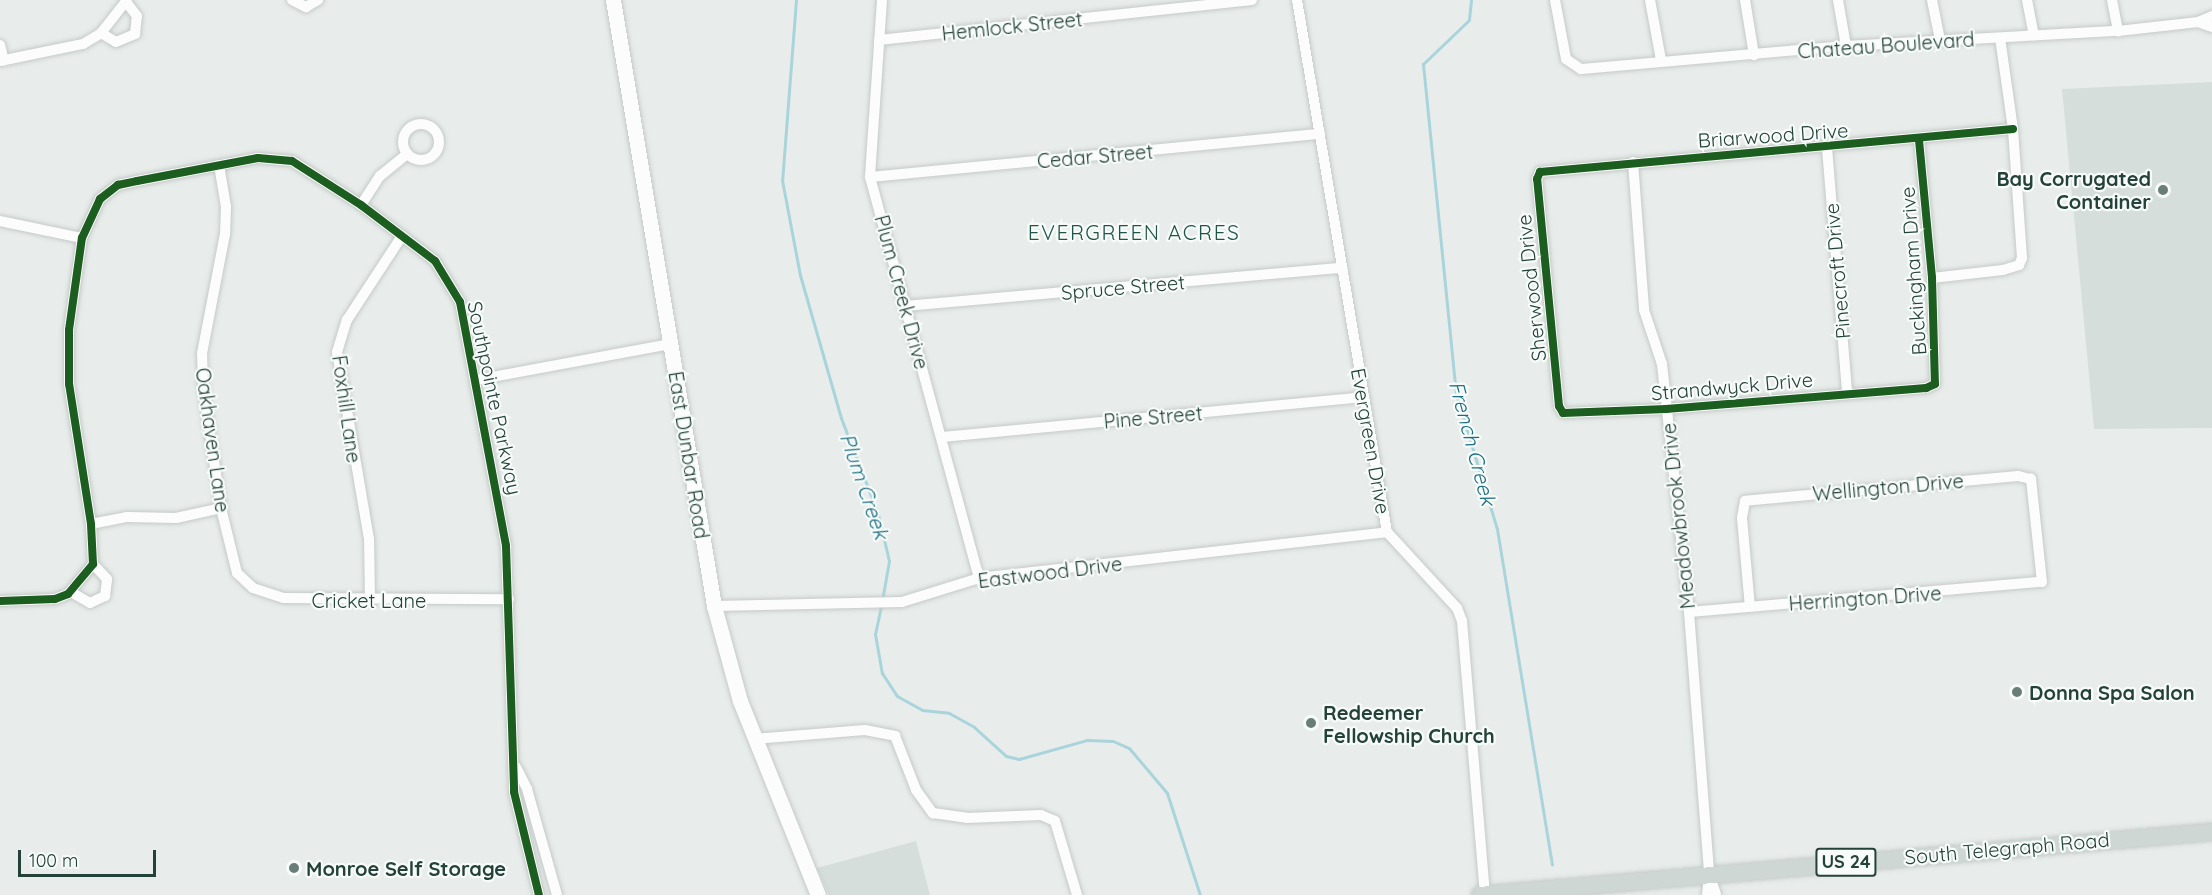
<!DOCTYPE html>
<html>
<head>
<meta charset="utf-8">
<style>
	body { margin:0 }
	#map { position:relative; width:2212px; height:895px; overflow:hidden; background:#e8edeb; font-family:Quicksand,sans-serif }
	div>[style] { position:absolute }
	.built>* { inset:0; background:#d6dedb }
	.stream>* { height:3px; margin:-1.5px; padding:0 1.5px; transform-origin:1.5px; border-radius:1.5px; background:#a9d4db }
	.roads { filter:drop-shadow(0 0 2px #c5cac8) drop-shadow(0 0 2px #c5cac8) }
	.street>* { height:10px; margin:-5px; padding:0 5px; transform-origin:5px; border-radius:5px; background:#fcfcfc }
	.street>.ring { margin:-5px; padding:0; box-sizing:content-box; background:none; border:10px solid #fcfcfc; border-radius:50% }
	.secondary>* { height:15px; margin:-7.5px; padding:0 7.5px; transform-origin:7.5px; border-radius:7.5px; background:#fcfcfc }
	.primary>* { height:16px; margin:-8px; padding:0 8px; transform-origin:8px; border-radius:8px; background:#cfd7d5 }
	.cycleway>* { height:8px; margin:-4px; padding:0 4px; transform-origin:4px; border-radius:4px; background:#1b5e20 }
	.dots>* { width:16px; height:16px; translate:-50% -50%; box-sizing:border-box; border:3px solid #f7fbf9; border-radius:50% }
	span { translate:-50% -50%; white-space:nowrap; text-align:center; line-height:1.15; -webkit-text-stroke:4.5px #f7fbf9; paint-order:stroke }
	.shield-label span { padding:2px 4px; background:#f7fbf9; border:2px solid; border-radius:4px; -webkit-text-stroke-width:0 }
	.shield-label { font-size:18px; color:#24423a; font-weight:700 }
	.street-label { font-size:20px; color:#24423a }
	.poi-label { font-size:20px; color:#24423a; font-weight:700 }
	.right { translate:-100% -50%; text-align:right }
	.left { translate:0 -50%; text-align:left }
	.neighbourhood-label { font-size:21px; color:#1f5548; letter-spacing:1.5px }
	.water-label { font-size:21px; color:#1c6f80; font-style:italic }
	.scale { position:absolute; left:18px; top:850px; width:138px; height:27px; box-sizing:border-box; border:3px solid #24423a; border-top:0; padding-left:8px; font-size:18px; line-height:21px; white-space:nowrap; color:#24423a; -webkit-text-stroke:4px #f7fbf9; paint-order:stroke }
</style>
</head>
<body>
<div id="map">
	<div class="built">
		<div style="clip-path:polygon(2212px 82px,2212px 428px,2094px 429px,2062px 89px)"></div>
		<div style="clip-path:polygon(916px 841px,930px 895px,829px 895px,817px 868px)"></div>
	</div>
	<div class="stream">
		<div style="left:796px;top:0;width:181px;rotate:94.4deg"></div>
		<div style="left:782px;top:180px;width:97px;rotate:79.3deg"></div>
		<div style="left:800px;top:275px;width:149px;rotate:74deg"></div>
		<div style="left:841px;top:418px;width:103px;rotate:68.9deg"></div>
		<div style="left:878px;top:514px;width:48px;rotate:76.8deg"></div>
		<div style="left:889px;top:561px;width:40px;rotate:100deg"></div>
		<div style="left:1471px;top:0;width:20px;rotate:96deg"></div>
		<div style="left:1469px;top:20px;width:64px;rotate:136.3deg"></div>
		<div style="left:1423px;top:64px;width:332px;rotate:84.3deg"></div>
		<div style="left:1456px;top:394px;width:141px;rotate:73.1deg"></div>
		<div style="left:1497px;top:529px;width:340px;rotate:80.7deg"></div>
		<div style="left:881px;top:606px;width:29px;rotate:102deg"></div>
		<div style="left:875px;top:634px;width:40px;rotate:80deg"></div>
		<div style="left:882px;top:673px;width:27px;rotate:57deg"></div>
		<div style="left:897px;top:696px;width:29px;rotate:29deg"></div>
		<div style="left:922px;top:710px;width:27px;rotate:6deg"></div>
		<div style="left:949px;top:713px;width:29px;rotate:29deg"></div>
		<div style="left:974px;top:727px;width:43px;rotate:42.2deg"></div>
		<div style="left:1006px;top:756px;width:13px;rotate:13deg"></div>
		<div style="left:1019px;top:759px;width:71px;rotate:-15.6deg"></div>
		<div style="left:1087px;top:740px;width:26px;rotate:2deg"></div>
		<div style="left:1113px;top:741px;width:17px;rotate:24deg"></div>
		<div style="left:1129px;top:748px;width:59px;rotate:49.8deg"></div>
		<div style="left:1167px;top:793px;width:107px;rotate:72.1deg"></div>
	</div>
	<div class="roads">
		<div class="street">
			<div style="left:292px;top:0;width:16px;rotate:27deg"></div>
			<div style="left:306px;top:7px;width:14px;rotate:-30deg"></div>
			<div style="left:882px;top:0;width:177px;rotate:93.9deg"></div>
			<div style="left:870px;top:177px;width:416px;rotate:74.8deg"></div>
			<div style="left:1297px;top:0;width:540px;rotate:80.4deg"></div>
			<div style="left:1387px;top:532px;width:103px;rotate:47.4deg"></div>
			<div style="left:1457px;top:608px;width:14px;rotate:69deg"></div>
			<div style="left:1462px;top:621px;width:274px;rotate:85.2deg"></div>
			<div style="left:1555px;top:0;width:60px;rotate:79.4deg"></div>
			<div style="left:1566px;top:59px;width:18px;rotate:34deg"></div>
			<div style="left:1581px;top:69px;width:266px;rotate:-5deg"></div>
			<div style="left:1846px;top:46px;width:272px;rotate:-3.2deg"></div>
			<div style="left:2118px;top:31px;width:81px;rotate:-6.4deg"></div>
			<div style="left:2198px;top:22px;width:15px;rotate:-23deg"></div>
			<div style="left:1650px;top:0;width:61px;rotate:79.6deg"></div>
			<div style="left:1745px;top:0;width:56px;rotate:80.7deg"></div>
			<div style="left:1838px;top:0;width:47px;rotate:80.1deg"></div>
			<div style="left:1932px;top:0;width:41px;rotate:78.7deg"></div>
			<div style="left:2027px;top:0;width:36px;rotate:79deg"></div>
			<div style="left:2112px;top:0;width:32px;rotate:79deg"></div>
			<div style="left:2198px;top:22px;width:15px;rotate:20deg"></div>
			<div style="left:101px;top:33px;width:17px;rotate:31deg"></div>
			<div style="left:116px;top:42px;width:21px;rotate:-23deg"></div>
			<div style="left:135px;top:34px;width:18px;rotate:-84deg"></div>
			<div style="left:137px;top:16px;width:18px;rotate:-128deg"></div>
			<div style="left:879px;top:40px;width:375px;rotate:-6.1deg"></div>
			<div style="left:0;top:45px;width:16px;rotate:76deg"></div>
			<div style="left:0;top:61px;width:85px;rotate:-11.6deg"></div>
			<div style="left:83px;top:44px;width:21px;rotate:-31deg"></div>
			<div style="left:101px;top:33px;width:42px;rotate:-51.8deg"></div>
			<div class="ring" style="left:403px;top:124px;width:26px;height:26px"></div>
			<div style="left:1919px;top:140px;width:139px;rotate:84.6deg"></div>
			<div style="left:1932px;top:278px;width:106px;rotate:88.4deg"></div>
			<div style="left:1935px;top:384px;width:10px;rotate:156deg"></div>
			<div style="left:1926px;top:388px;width:261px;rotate:175.4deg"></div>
			<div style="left:1666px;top:409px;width:103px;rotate:177.8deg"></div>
			<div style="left:1563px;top:413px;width:8px;rotate:-120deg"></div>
			<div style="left:1559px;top:406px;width:228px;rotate:-95.5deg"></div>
			<div style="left:1537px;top:179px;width:8px;rotate:-67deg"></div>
			<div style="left:1540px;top:172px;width:475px;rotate:-5.2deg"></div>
			<div style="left:1827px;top:148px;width:246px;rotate:85.3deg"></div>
			<div style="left:1633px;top:162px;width:148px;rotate:85.7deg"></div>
			<div style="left:1644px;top:310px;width:57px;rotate:71.6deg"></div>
			<div style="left:1662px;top:364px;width:249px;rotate:83.8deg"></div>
			<div style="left:1689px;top:612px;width:262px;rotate:85.6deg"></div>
			<div style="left:1709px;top:873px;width:23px;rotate:72deg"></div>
			<div style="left:219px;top:165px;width:43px;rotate:80.5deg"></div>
			<div style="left:226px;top:207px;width:27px;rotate:92deg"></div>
			<div style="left:225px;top:234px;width:121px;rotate:100.9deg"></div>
			<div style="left:202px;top:353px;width:33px;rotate:88deg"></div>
			<div style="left:203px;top:386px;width:123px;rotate:81.6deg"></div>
			<div style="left:221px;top:508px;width:67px;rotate:76.2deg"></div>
			<div style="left:237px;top:573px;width:22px;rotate:43deg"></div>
			<div style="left:253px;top:588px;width:32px;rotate:18deg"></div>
			<div style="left:283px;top:598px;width:226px;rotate:0.3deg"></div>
			<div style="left:870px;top:177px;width:452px;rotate:-5.5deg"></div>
			<div style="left:361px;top:205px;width:35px;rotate:-57deg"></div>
			<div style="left:380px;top:176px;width:35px;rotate:-39deg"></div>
			<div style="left:0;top:221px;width:84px;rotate:11.7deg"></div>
			<div style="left:1932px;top:278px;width:71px;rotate:-6.4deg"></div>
			<div style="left:2003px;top:270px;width:17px;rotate:-17deg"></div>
			<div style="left:2019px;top:265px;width:8px;rotate:-67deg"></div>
			<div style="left:2022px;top:258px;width:129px;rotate:-94deg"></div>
			<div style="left:2013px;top:129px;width:92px;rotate:-98.1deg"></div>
			<div style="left:904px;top:306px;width:440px;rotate:-5deg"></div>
			<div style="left:476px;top:380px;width:198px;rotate:-10.5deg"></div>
			<div style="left:942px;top:437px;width:424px;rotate:-5.4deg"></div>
			<div style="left:91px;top:524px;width:37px;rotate:-11deg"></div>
			<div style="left:127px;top:517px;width:49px;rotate:1.2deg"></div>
			<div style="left:176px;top:518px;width:46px;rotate:-12.5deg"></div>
			<div style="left:71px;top:592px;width:22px;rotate:30deg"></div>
			<div style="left:90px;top:603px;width:17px;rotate:-25deg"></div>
			<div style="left:105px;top:596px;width:17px;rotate:-83deg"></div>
			<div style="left:107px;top:579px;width:21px;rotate:-133deg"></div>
			<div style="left:370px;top:600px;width:61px;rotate:-90.9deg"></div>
			<div style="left:369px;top:539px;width:190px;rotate:-99.7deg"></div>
			<div style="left:337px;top:352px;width:34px;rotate:-73deg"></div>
			<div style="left:347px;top:320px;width:100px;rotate:-56.8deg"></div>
			<div style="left:0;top:601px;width:55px;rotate:-2.1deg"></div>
			<div style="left:55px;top:599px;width:14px;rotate:-21deg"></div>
			<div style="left:68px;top:594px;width:39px;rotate:-50deg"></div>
			<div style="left:93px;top:564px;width:40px;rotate:-92.9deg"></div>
			<div style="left:91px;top:524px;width:142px;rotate:-98.9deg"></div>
			<div style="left:69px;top:384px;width:54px;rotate:-90deg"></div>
			<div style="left:69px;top:330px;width:93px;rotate:-82deg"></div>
			<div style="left:82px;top:238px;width:43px;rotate:-65.2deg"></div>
			<div style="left:100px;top:199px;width:23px;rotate:-38deg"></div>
			<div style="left:118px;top:185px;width:19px;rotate:-12deg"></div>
			<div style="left:137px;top:181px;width:123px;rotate:-10.8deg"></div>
			<div style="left:258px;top:158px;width:34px;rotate:5deg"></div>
			<div style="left:292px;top:161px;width:82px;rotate:32.5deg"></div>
			<div style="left:361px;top:205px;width:93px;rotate:37.1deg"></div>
			<div style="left:435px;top:261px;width:48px;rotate:58.6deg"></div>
			<div style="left:460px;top:302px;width:248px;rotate:79.3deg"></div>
			<div style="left:506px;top:546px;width:246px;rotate:88.1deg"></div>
			<div style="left:514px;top:792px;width:106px;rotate:76.4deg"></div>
			<div style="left:714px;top:606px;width:188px;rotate:-1.2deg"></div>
			<div style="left:902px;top:602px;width:81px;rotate:-17.3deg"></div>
			<div style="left:979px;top:578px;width:411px;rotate:-6.4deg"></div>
			<div style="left:1689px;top:612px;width:354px;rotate:-4.9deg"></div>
			<div style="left:2042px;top:582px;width:104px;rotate:-96.1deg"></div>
			<div style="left:2031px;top:479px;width:13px;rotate:-167deg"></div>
			<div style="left:2018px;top:476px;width:274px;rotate:174.8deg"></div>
			<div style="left:1745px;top:501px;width:17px;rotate:100deg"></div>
			<div style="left:1742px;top:518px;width:89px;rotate:84.9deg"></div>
			<div style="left:754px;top:739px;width:111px;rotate:-4.6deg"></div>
			<div style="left:865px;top:730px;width:31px;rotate:11deg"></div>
			<div style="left:895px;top:736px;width:58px;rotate:68.7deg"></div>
			<div style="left:916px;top:790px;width:29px;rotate:54deg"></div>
			<div style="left:933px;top:813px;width:34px;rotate:8deg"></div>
			<div style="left:967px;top:818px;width:74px;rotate:-2.3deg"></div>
			<div style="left:1041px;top:815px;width:15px;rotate:23deg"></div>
			<div style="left:1055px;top:821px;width:77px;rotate:73.4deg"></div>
			<div style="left:516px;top:767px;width:25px;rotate:63deg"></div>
			<div style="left:527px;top:789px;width:110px;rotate:74.2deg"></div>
			<div style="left:1707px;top:895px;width:19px;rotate:-84deg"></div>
		</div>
		<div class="secondary">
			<div style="left:613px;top:0;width:614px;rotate:80.54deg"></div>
			<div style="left:714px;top:606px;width:98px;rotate:74.7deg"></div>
			<div style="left:740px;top:701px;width:209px;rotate:68.1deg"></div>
		</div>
		<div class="primary">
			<div style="left:1480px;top:895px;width:735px;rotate:-4.92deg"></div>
		</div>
	</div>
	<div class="cycleway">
		<div style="left:1919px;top:140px;width:139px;rotate:84.6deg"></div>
		<div style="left:1932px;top:278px;width:106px;rotate:88.4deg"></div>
		<div style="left:1935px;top:384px;width:10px;rotate:156deg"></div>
		<div style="left:1926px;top:388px;width:261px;rotate:175.4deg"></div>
		<div style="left:1666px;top:409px;width:103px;rotate:177.8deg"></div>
		<div style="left:1563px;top:413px;width:8px;rotate:-120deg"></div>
		<div style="left:1559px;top:406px;width:228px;rotate:-95.5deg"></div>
		<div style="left:1537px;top:179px;width:8px;rotate:-67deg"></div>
		<div style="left:1540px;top:172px;width:475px;rotate:-5.2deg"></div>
		<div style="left:0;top:601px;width:55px;rotate:-2.1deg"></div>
		<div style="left:55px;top:599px;width:14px;rotate:-21deg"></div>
		<div style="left:68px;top:594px;width:39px;rotate:-50deg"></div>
		<div style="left:93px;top:564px;width:40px;rotate:-92.9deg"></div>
		<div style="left:91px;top:524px;width:142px;rotate:-98.9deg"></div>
		<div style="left:69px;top:384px;width:54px;rotate:-90deg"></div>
		<div style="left:69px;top:330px;width:93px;rotate:-82deg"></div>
		<div style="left:82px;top:238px;width:43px;rotate:-65.2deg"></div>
		<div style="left:100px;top:199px;width:23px;rotate:-38deg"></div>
		<div style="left:118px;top:185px;width:19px;rotate:-12deg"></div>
		<div style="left:137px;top:181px;width:123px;rotate:-10.8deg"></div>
		<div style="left:258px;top:158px;width:34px;rotate:5deg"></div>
		<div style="left:292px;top:161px;width:82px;rotate:32.5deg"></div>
		<div style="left:361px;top:205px;width:93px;rotate:37.1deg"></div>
		<div style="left:435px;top:261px;width:48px;rotate:58.6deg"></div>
		<div style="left:460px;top:302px;width:248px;rotate:79.3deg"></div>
		<div style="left:506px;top:546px;width:246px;rotate:88.1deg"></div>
		<div style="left:514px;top:792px;width:106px;rotate:76.4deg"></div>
	</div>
	<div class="dots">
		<div style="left:2163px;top:190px;background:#697e78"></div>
		<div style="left:2017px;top:692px;background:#697e78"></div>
		<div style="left:1311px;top:723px;background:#697e78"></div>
		<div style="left:294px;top:868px;background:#697e78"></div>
	</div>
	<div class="shield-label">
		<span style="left:1846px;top:862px">US 24</span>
	</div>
	<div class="street-label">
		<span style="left:1012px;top:26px;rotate:-6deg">Hemlock Street</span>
		<span style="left:1886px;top:45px;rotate:-4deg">Chateau Boulevard</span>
		<span style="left:1773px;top:135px;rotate:-4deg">Briarwood Drive</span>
		<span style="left:1095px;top:156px;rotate:-5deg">Cedar Street</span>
		<span style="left:1837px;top:271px;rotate:-95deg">Pinecroft Drive</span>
		<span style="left:1913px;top:271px;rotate:-94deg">Buckingham Drive</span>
		<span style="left:1123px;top:287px;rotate:-5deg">Spruce Street</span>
		<span style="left:1531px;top:288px;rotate:-96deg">Sherwood Drive</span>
		<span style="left:902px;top:292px;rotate:75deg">Plum Creek Drive</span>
		<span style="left:1732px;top:386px;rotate:-5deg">Strandwyck Drive</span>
		<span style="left:495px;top:398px;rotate:78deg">Southpointe Parkway</span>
		<span style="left:347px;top:409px;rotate:82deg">Foxhill Lane</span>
		<span style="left:1153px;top:417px;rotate:-5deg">Pine Street</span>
		<span style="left:213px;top:440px;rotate:82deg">Oakhaven Lane</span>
		<span style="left:1371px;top:441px;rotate:80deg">Evergreen Drive</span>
		<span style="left:689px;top:455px;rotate:81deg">East Dunbar Road</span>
		<span style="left:1888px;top:487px;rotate:-5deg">Wellington Drive</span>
		<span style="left:1678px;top:516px;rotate:-96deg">Meadowbrook Drive</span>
		<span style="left:1050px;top:572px;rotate:-7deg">Eastwood Drive</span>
		<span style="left:1865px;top:598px;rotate:-4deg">Herrington Drive</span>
		<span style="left:369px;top:600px">Cricket Lane</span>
		<span style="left:2007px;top:848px;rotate:-5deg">South Telegraph Road</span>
	</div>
	<div class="poi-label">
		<span class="right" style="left:2151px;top:190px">Bay Corrugated<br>Container</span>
		<span class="left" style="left:2029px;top:692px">Donna Spa Salon</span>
		<span class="left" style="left:1323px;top:724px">Redeemer<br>Fellowship Church</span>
		<span class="left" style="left:306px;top:868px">Monroe Self Storage</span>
	</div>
	<div class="neighbourhood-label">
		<span style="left:1134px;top:232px">EVERGREEN ACRES</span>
	</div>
	<div class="water-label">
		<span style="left:1473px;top:443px;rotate:75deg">French Creek</span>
		<span style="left:865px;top:486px;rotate:71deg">Plum Creek</span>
	</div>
	<div class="scale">100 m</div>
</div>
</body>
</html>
